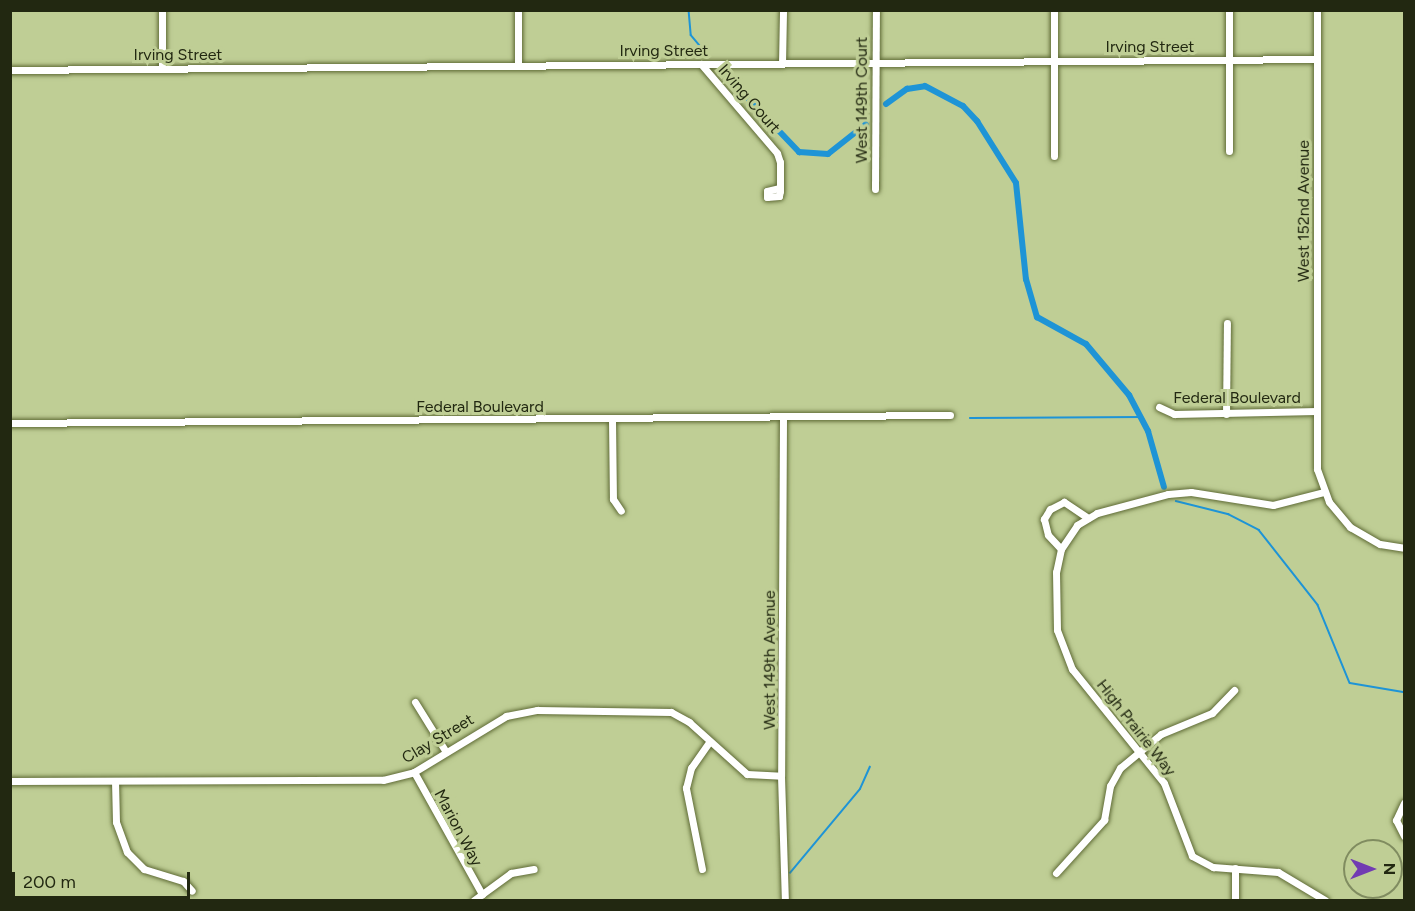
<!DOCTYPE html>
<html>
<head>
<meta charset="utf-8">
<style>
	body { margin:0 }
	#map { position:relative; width:1415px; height:911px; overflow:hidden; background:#bfce95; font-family:Figtree,sans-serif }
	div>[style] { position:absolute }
	.stream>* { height:1.5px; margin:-0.75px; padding:0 0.75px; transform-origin:0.75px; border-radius:0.75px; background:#1e94d6 }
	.canal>* { height:6px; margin:-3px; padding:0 3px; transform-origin:3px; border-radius:3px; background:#1e94d6 }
	.roads { filter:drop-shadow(0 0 2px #5f6b36) drop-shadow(0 0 2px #5f6b36) }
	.minor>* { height:7px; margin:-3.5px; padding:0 3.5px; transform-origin:3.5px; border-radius:3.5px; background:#fff }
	span { translate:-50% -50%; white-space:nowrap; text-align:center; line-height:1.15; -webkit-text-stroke:6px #bfce95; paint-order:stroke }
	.street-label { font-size:16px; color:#222811 }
	.frame { position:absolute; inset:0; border:12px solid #222811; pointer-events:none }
	.north { position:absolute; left:1343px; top:839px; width:60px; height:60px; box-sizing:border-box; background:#bfce95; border:2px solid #808c60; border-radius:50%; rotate:90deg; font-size:16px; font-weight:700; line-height:24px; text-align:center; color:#222811 }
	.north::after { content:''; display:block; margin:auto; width:21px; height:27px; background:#713bb2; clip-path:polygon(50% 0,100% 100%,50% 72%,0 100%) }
	.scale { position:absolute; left:12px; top:872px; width:178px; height:27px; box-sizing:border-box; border:3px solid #222811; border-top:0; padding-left:8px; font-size:18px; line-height:21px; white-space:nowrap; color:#222811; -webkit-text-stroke:4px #bfce95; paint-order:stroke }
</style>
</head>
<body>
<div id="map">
	<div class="stream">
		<div style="left:689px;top:10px;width:25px;rotate:85deg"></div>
		<div style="left:691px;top:35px;width:25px;rotate:50deg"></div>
		<div style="left:970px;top:418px;width:172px;rotate:-0.3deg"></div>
		<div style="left:1176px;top:501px;width:54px;rotate:14deg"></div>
		<div style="left:1228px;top:514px;width:35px;rotate:27deg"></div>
		<div style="left:1259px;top:530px;width:95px;rotate:51.8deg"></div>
		<div style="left:1318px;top:605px;width:84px;rotate:67.7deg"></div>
		<div style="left:1350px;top:683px;width:55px;rotate:9.5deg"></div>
		<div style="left:790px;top:873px;width:109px;rotate:-50.2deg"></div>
		<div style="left:860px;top:789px;width:24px;rotate:-66deg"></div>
	</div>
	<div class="canal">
		<div style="left:720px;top:69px;width:115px;rotate:46.4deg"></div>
		<div style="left:799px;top:152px;width:29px;rotate:4deg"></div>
		<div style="left:828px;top:154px;width:48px;rotate:-38.3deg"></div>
		<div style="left:886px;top:104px;width:26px;rotate:-36deg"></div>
		<div style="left:907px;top:89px;width:18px;rotate:-9deg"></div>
		<div style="left:925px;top:86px;width:43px;rotate:27.8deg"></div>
		<div style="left:963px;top:106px;width:21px;rotate:47deg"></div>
		<div style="left:977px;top:121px;width:73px;rotate:57.8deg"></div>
		<div style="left:1016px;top:183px;width:97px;rotate:84.1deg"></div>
		<div style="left:1026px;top:279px;width:40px;rotate:74deg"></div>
		<div style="left:1037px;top:317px;width:56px;rotate:28.9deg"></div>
		<div style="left:1086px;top:344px;width:67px;rotate:49.9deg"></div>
		<div style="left:1129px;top:395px;width:41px;rotate:62.2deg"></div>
		<div style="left:1148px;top:431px;width:58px;rotate:74.1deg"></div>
	</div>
	<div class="roads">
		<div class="minor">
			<div style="left:162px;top:10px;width:58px;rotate:90deg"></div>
			<div style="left:1054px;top:10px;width:146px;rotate:90deg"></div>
			<div style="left:1229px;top:10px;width:141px;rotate:90deg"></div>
			<div style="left:1317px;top:10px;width:459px;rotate:90deg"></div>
			<div style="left:1317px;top:469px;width:35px;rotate:70deg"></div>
			<div style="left:1329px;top:502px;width:33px;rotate:50deg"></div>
			<div style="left:1350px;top:527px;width:34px;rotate:30deg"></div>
			<div style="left:1380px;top:544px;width:24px;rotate:9deg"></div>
			<div style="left:701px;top:64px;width:117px;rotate:49.5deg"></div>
			<div style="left:777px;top:153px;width:9px;rotate:72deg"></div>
			<div style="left:780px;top:162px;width:29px;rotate:90deg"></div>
			<div style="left:780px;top:191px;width:5px;rotate:101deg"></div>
			<div style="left:779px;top:196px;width:12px;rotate:175deg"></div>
			<div style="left:767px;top:197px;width:6px;rotate:-90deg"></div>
			<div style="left:767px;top:191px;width:12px;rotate:-14deg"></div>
			<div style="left:782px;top:64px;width:54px;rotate:-88.9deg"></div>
			<div style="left:518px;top:66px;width:56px;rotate:-90deg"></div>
			<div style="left:10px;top:70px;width:1307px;rotate:-0.48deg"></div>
			<div style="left:875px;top:189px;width:179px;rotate:-89.7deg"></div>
			<div style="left:1159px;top:407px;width:17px;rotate:25deg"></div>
			<div style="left:1174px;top:414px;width:143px;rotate:-1.2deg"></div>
			<div style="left:1226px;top:414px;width:91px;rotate:-89.4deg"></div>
			<div style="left:783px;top:419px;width:357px;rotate:90.3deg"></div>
			<div style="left:781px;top:776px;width:124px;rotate:88.2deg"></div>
			<div style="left:612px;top:420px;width:79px;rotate:89.3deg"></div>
			<div style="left:613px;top:499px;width:14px;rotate:56deg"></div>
			<div style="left:10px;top:423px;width:940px;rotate:-0.49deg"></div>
			<div style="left:1088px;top:518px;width:29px;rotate:-146deg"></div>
			<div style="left:1064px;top:502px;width:16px;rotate:153deg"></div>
			<div style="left:1050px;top:509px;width:12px;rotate:121deg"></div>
			<div style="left:1044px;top:519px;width:16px;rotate:76deg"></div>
			<div style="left:1048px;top:535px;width:19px;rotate:47deg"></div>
			<div style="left:1061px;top:549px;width:24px;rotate:102deg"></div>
			<div style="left:1056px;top:572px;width:58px;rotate:89deg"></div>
			<div style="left:1057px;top:630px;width:42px;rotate:69deg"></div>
			<div style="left:1072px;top:669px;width:146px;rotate:51.1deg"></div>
			<div style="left:1164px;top:783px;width:78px;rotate:69deg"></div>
			<div style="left:1192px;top:856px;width:24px;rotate:28deg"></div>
			<div style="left:1213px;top:867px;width:65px;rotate:4.4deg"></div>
			<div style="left:1278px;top:872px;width:55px;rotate:30.8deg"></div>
			<div style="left:1061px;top:549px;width:29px;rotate:-56deg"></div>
			<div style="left:1077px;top:525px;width:23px;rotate:-31deg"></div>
			<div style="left:1097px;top:513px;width:73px;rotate:-15deg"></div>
			<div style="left:1168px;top:494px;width:23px;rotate:-5deg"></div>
			<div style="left:1191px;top:492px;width:83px;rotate:9deg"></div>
			<div style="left:1273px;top:505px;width:53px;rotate:-14.3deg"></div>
			<div style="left:415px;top:702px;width:59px;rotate:58.2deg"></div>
			<div style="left:414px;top:772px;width:140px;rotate:60.9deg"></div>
			<div style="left:10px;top:781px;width:373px;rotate:-0.2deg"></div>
			<div style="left:383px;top:780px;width:32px;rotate:-14deg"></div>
			<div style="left:414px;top:772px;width:108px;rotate:-31.3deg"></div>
			<div style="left:506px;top:716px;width:32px;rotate:-11deg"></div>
			<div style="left:537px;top:710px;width:134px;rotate:0.9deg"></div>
			<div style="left:671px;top:712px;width:21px;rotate:29deg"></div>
			<div style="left:689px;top:722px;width:78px;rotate:41.9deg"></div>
			<div style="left:747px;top:774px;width:34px;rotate:3deg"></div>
			<div style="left:115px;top:781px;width:41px;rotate:88.6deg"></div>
			<div style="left:116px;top:822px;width:32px;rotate:70deg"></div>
			<div style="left:127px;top:852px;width:24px;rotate:45deg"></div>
			<div style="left:144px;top:869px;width:41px;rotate:17.1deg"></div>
			<div style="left:183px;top:881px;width:13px;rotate:48deg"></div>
			<div style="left:1404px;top:803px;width:19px;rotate:115deg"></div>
			<div style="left:1396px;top:820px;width:18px;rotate:63deg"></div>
			<div style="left:1235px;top:868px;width:32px;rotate:90deg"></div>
			<div style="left:702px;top:869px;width:83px;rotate:-101.2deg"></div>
			<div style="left:686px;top:788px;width:21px;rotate:-76deg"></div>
			<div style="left:691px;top:768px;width:32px;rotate:-55deg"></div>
			<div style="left:1056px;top:873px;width:72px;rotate:-47.8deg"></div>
			<div style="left:1104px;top:820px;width:35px;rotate:-80deg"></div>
			<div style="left:1110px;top:786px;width:21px;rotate:-61deg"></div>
			<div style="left:1120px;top:768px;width:53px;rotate:-39.7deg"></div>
			<div style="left:1161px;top:734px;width:55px;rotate:-22.4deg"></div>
			<div style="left:1212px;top:713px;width:32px;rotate:-46deg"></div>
			<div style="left:474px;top:900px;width:46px;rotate:-36.1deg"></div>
			<div style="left:511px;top:873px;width:23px;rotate:-10deg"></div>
		</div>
	</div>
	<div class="street-label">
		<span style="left:1150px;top:47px">Irving Street</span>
		<span style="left:664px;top:51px">Irving Street</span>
		<span style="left:178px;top:55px">Irving Street</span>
		<span style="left:749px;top:99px;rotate:49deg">Irving Court</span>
		<span style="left:862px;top:100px;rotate:-90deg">West 149th Court</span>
		<span style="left:1304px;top:211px;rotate:-90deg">West 152nd Avenue</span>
		<span style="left:1237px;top:398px">Federal Boulevard</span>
		<span style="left:480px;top:407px">Federal Boulevard</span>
		<span style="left:770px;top:660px;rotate:-90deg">West 149th Avenue</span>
		<span style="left:1136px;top:728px;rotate:52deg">High Prairie Way</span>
		<span style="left:438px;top:739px;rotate:-31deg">Clay Street</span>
		<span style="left:458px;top:828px;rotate:62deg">Marion Way</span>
	</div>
	<div class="frame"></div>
	<div class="north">N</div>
	<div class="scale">200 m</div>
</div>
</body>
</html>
